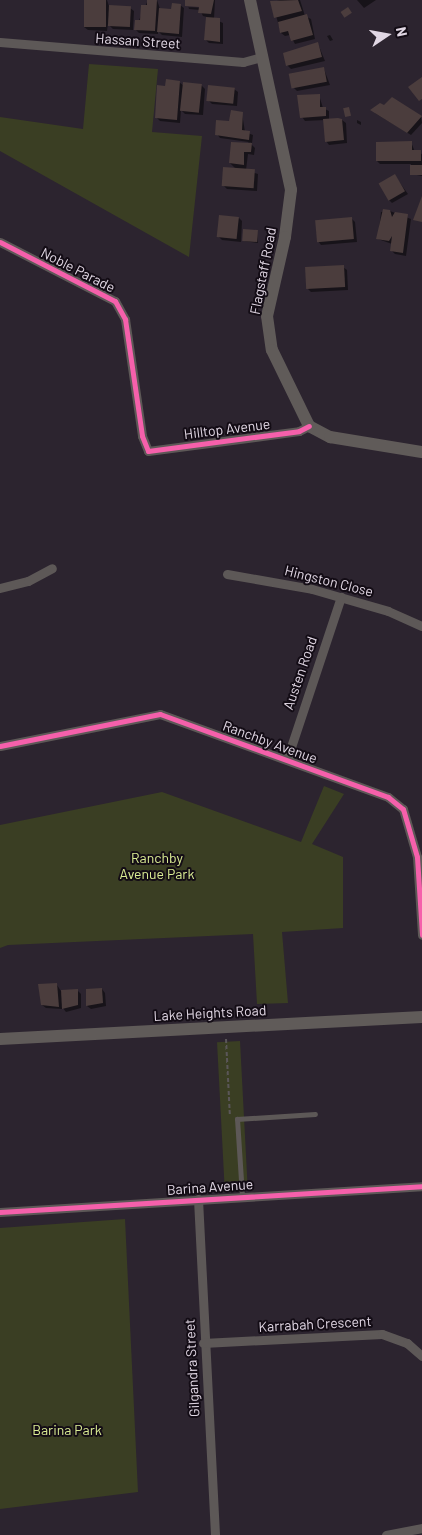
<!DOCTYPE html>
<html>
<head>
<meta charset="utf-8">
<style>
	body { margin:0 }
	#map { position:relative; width:422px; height:1535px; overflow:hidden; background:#2c242f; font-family:Barlow,sans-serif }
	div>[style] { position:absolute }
	.green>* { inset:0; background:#3a3e23; transform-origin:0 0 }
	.shadow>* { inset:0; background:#0007 }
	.building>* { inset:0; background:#4b3d3d; transform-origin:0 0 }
	.path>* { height:2px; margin-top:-1px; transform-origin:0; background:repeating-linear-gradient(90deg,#5a5658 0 4px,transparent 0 6.5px) }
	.lane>* { height:4.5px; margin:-2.25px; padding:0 2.25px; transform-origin:2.25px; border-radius:2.25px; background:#5d5857 }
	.street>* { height:9px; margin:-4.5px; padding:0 4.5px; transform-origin:4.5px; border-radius:4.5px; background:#5d5857 }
	.secondary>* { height:12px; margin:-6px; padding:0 6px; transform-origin:6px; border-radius:6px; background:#605b59 }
	.cycleway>* { height:5px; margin:-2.5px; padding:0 2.5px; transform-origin:2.5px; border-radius:2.5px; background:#f560ab }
	span { translate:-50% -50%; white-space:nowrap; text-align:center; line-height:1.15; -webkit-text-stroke:4px #130c15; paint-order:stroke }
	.street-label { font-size:14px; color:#e1d7e4 }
	.park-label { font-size:14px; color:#dbed94 }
	.north { position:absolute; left:362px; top:10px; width:50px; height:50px; -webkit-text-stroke:4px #130c15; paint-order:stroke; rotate:78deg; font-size:14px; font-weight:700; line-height:20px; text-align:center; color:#e1d7e4 }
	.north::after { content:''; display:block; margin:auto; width:18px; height:22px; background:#e1d7e4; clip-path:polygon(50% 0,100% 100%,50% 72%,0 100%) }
</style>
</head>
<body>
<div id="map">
	<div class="green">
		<div style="clip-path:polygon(89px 64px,158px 69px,152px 132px,202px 136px,189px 257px,0 151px,0 117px,83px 129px)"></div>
		<div style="clip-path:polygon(324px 786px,344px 794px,312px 844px,343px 857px,343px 928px,282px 932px,288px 1003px,257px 1004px,253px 934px,8px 945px,0 948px,0 825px,162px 792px,301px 842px)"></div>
		<div style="left:240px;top:1041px;width:140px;height:23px;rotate:87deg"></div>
		<div style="clip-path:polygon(125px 1219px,138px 1492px,0 1509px,0 1228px)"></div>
	</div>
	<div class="shadow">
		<div style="clip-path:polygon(86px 0,107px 0,109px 6px,130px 8px,134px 11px,133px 30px,113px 29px,108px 24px,107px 31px,88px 30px,84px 27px)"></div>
		<div style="clip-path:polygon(148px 0,157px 0,160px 9px,172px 10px,180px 5px,184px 8px,182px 37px,162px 35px,158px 31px,158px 34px,139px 33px,135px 29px)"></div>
		<div style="clip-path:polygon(evenodd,186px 0,215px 0,214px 19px,223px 23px,223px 44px,209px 43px,206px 40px,207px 17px,203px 16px,200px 10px,189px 9px,186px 0,188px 5px,205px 6px,205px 8px,188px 7px,188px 5px)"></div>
		<div style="clip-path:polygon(281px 0,300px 0,305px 16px,311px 19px,315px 39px,295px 44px,290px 35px,285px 36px,281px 33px,272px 2px)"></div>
		<div style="clip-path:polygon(357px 0,376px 0,364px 8px)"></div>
		<div style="clip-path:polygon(330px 35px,333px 40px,330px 41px,327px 36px)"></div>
		<div style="clip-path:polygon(318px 44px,325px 61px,291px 69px,287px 65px)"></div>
		<div style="clip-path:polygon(324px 69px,330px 85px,297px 91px,294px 88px,291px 76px)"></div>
		<div style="clip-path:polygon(179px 82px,184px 86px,201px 85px,205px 89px,203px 115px,185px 114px,181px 110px,180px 123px,160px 121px,156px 117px,166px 87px)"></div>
		<div style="clip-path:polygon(234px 89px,238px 92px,237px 106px,212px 104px,208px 100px)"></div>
		<div style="clip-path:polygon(319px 95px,323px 108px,329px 111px,329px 120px,342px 120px,346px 123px,347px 143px,329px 145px,326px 141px,325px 120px,305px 121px,302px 117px)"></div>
		<div style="clip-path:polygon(242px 113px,245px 132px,253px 135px,252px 143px,249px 142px,255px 148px,254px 155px,248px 154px,246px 170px,258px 174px,257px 191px,227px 189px,224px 186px,236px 169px,230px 163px,249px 142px,220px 138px,217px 134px)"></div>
		<div style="clip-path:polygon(375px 113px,421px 117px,422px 123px,411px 135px)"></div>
		<div style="clip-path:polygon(357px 120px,361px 122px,361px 125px,357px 123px)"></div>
		<div style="clip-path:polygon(411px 142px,415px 152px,422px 154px,422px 176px,411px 174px,411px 164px,380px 164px,377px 161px)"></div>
		<div style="clip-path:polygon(394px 175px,408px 194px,392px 203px,389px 200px)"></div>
		<div style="clip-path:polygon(390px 211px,411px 219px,406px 256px,395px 254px,392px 251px,392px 244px,378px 239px,381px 212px)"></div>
		<div style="clip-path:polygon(239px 218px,242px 221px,241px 242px,222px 240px,219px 237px)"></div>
		<div style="clip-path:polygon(352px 219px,355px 222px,357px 242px,321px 245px,318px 241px)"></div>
		<div style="clip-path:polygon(257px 231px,258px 243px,244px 241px)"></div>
		<div style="clip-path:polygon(343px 267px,347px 270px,348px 290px,311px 292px,308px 289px)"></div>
		<div style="clip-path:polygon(57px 985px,61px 991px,77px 990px,81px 994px,81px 1008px,66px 1012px,62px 1007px,62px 1009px,46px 1008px,42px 1005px)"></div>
		<div style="clip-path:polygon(102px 989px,105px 993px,106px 1006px,91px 1009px,87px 1006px)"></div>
	</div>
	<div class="building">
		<div style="left:84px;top:0;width:22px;height:27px"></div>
		<div style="clip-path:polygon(147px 0,157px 0,155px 31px,134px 30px,135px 20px,140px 20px,141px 5px,147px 5px)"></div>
		<div style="clip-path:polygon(185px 0,214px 0,211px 14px,198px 13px,199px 7px,185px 6px)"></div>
		<div style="clip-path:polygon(298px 0,302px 11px,274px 18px,270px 1px)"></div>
		<div style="clip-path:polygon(172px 3px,181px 4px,179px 34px,157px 32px,159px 8px,171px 9px)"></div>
		<div style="left:109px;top:5px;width:22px;height:21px;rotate:3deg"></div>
		<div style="left:348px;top:7px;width:7px;height:9px;rotate:56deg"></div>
		<div style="clip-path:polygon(307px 14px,313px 35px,291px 41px,288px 31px,280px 33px,278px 22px)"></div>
		<div style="clip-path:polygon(206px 17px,220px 18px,220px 42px,204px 40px)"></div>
		<div style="clip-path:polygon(318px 42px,322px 57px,286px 66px,283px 53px)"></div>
		<div style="left:324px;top:67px;width:15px;height:36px;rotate:79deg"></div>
		<div style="clip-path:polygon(422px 77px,422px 99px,419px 101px,408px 87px)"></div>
		<div style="clip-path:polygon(166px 79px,180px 81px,177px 120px,155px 118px,157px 85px,165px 86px)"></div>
		<div style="left:183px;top:82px;width:19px;height:29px;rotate:6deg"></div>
		<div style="left:208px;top:85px;width:27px;height:16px;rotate:6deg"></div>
		<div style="clip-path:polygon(320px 94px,320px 107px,326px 107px,326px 116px,300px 118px,297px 95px)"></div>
		<div style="clip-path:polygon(392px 97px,422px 116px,407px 133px,370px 110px,380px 103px,384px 105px)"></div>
		<div style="left:349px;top:107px;width:9px;height:6px;rotate:77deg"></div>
		<div style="clip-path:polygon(231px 110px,243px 112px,242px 130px,250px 131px,249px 140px,215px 135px,216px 120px,229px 121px)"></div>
		<div style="clip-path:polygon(338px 118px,342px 119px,344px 140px,325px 142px,323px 119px)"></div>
		<div style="clip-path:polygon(412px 141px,412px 150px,421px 150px,421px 161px,376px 161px,376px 142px)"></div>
		<div style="clip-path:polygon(231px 142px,252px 143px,251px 152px,244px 152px,244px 165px,229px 163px)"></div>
		<div style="left:410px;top:165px;width:12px;height:10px"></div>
		<div style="left:223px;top:167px;width:32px;height:19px;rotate:4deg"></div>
		<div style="left:395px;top:174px;width:20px;height:19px;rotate:60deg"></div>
		<div style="clip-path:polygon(422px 196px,422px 222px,413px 220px)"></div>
		<div style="clip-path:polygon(383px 209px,390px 210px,392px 217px,395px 212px,408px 214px,403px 253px,390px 251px,392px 236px,389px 241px,376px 239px)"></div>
		<div style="left:219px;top:215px;width:20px;height:22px;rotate:6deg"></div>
		<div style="left:352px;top:217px;width:22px;height:37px;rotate:85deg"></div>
		<div style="left:243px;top:229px;width:15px;height:12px;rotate:4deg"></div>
		<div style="left:344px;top:265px;width:22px;height:39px;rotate:87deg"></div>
		<div style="clip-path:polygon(57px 983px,59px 1007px,41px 1005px,38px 984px)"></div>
		<div style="clip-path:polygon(102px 988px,103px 1003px,86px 1006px,86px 989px)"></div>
		<div style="clip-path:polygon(78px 989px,78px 1005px,62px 1009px,61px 990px)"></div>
	</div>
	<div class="path">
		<div style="left:226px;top:1039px;width:78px;rotate:87.1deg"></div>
	</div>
	<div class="lane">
		<div style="left:242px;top:1196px;width:77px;rotate:-93.7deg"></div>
		<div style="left:237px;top:1119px;width:78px;rotate:-3.7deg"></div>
	</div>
	<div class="street">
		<div style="left:0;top:42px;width:244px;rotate:4.7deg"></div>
		<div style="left:243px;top:62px;width:20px;rotate:-15deg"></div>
		<div style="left:0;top:242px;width:129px;rotate:27.2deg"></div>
		<div style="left:115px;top:301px;width:21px;rotate:61deg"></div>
		<div style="left:125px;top:319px;width:118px;rotate:81.7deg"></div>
		<div style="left:142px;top:436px;width:16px;rotate:68deg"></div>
		<div style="left:148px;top:451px;width:152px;rotate:-7.5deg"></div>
		<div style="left:299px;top:431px;width:11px;rotate:-27deg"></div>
		<div style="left:227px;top:574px;width:86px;rotate:10deg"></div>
		<div style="left:312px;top:589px;width:79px;rotate:16.1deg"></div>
		<div style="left:388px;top:611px;width:37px;rotate:24deg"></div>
		<div style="left:0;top:588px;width:29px;rotate:-14deg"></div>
		<div style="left:28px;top:581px;width:27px;rotate:-28deg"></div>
		<div style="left:0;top:746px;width:163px;rotate:-11.3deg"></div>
		<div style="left:160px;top:714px;width:243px;rotate:20deg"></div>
		<div style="left:388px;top:797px;width:19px;rotate:39deg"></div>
		<div style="left:403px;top:809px;width:50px;rotate:73.7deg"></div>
		<div style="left:417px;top:857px;width:78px;rotate:86.3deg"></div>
		<div style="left:287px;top:759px;width:171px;rotate:-71.6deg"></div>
		<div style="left:198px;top:1199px;width:336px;rotate:87.1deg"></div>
		<div style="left:0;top:1212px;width:423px;rotate:-3.5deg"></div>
		<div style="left:203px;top:1343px;width:179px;rotate:-2.9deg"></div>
		<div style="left:382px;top:1334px;width:27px;rotate:20deg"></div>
		<div style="left:407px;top:1343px;width:20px;rotate:41deg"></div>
		<div style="left:386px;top:1535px;width:37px;rotate:-11deg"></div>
	</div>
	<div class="secondary">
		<div style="left:250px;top:0;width:194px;rotate:77.8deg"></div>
		<div style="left:291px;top:190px;width:47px;rotate:97.3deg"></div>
		<div style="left:285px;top:237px;width:81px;rotate:102.8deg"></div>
		<div style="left:267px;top:316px;width:34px;rotate:82deg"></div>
		<div style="left:272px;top:350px;width:85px;rotate:64deg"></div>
		<div style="left:309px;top:426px;width:24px;rotate:28deg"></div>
		<div style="left:330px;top:437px;width:93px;rotate:9.3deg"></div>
		<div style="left:0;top:1039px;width:423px;rotate:-3deg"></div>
	</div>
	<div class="cycleway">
		<div style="left:0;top:242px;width:129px;rotate:27.2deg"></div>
		<div style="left:115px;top:301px;width:21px;rotate:61deg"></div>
		<div style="left:125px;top:319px;width:118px;rotate:81.7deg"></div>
		<div style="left:142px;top:436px;width:16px;rotate:68deg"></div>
		<div style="left:148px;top:451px;width:152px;rotate:-7.5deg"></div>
		<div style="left:299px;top:431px;width:11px;rotate:-27deg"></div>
		<div style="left:0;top:746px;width:163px;rotate:-11.3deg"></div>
		<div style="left:160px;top:714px;width:243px;rotate:20deg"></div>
		<div style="left:388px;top:797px;width:19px;rotate:39deg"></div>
		<div style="left:403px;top:809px;width:50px;rotate:73.7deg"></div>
		<div style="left:417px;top:857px;width:78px;rotate:86.3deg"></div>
		<div style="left:0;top:1212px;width:423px;rotate:-3.5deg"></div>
	</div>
	<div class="street-label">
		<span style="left:138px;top:41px;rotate:4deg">Hassan Street</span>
		<span style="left:78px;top:270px;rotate:27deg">Noble Parade</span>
		<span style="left:263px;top:271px;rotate:-79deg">Flagstaff Road</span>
		<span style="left:227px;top:429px;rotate:-7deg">Hilltop Avenue</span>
		<span style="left:329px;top:581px;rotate:14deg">Hingston Close</span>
		<span style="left:300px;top:673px;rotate:-71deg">Austen Road</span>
		<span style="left:270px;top:742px;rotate:20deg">Ranchby Avenue</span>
		<span style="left:210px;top:1013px;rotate:-3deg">Lake Heights Road</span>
		<span style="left:210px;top:1187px;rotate:-4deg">Barina Avenue</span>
		<span style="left:315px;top:1324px;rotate:-3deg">Karrabah Crescent</span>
		<span style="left:192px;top:1368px;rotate:-93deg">Gilgandra Street</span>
	</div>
	<div class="park-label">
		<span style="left:157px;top:866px">Ranchby<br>Avenue Park</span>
		<span style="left:67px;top:1430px">Barina Park</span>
	</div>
	<div class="north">N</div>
</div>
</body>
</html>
